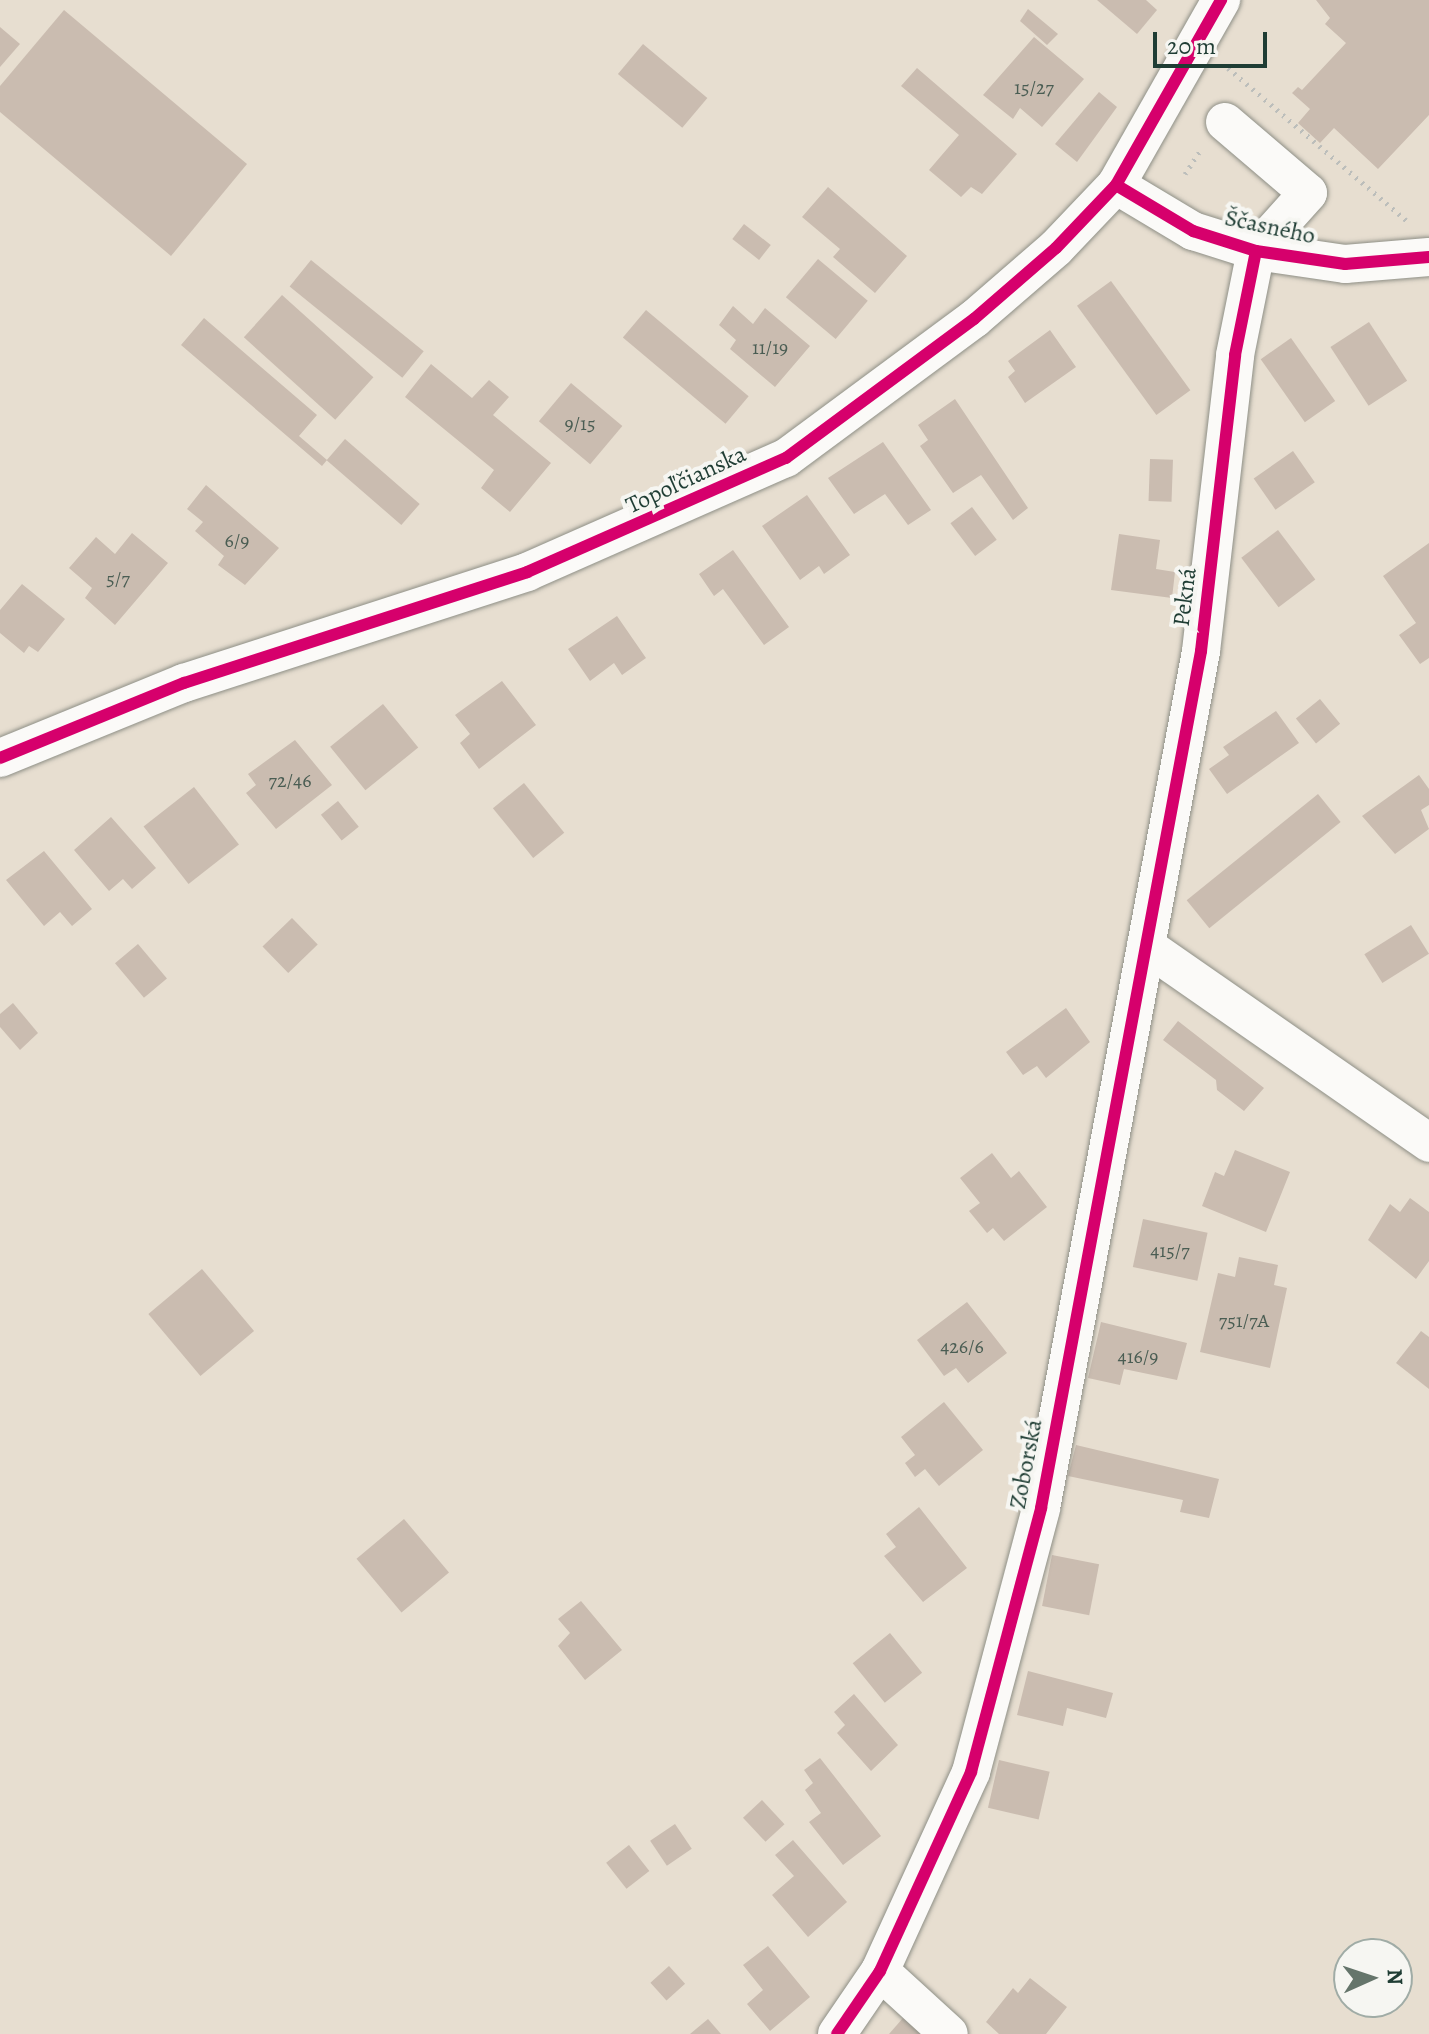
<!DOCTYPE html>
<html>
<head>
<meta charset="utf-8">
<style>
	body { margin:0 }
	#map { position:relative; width:1429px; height:2034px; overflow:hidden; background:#e7ded0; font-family:Alegreya,serif }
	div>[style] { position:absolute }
	.building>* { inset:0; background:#cabcb0; transform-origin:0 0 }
	.path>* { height:5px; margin-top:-2.5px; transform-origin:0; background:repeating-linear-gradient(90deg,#bcbebb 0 2px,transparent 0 8px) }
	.roads { filter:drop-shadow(0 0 2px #8e8f86) drop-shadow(0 0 2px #8e8f86) }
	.minor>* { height:38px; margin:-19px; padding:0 19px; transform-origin:19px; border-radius:19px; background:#fbfaf8 }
	.cycleway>* { height:12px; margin:-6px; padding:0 6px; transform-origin:6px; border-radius:6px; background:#d6006c }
	span { translate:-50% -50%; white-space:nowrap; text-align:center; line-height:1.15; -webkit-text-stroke:8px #f6f6f2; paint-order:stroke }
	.number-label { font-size:20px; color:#4a5d53 }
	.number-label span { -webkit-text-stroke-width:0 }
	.street-label { font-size:24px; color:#1f3d34 }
	.north { position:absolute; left:1333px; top:1938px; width:80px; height:80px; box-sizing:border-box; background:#f6f6f2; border:2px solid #a0aca6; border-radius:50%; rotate:87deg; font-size:22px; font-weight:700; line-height:32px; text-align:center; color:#1f3d34 }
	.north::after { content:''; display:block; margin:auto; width:28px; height:36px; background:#65756b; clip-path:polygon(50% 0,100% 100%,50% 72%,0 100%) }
	.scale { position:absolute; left:1153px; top:32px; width:114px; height:36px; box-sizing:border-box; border:4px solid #1f3d34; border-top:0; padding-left:10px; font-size:24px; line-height:28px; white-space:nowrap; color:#1f3d34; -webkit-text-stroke:6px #f6f6f2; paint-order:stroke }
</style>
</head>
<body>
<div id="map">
	<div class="building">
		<div style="clip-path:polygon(1097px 0,1146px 0,1157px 10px,1137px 34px)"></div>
		<div style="clip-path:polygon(1316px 0,1429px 0,1429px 115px,1378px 169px,1334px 128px,1320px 143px,1298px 123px,1310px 109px,1292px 93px,1298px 87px,1302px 90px,1346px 43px,1325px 24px,1330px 18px)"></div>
		<div style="clip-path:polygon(1028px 9px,1058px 34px,1047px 45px,1020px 21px)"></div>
		<div style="clip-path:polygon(64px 10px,247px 164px,171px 256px,0 112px,0 86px)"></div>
		<div style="clip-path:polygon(0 27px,20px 44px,0 67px)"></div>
		<div style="clip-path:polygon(1034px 37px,1084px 79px,1042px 127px,1020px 108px,1013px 119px,983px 95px)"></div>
		<div style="left:643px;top:44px;width:84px;height:39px;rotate:40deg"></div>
		<div style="clip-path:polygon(917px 68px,1017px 154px,982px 194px,971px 187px,961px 197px,929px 170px,959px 135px,901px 86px)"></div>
		<div style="clip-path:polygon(1099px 92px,1117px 107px,1077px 162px,1055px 144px)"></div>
		<div style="clip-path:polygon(828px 187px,907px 256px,875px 293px,833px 257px,840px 249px,802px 217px)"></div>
		<div style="left:744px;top:224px;width:34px;height:19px;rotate:38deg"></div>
		<div style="left:818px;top:259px;width:65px;height:50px;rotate:40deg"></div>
		<div style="left:311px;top:260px;width:145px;height:34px;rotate:39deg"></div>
		<div style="left:1111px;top:281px;width:135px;height:42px;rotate:54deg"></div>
		<div style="left:282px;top:295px;width:123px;height:57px;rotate:42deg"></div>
		<div style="clip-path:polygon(733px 306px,753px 324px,765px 308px,810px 346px,775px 387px,730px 349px,736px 340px,719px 325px)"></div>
		<div style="left:646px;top:310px;width:134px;height:36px;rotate:40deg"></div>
		<div style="clip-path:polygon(204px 318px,317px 415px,299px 436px,327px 460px,322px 466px,181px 345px)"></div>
		<div style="left:1369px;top:322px;width:70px;height:46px;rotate:57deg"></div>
		<div style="clip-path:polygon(1050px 330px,1076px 367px,1025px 403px,1008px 377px,1015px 371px,1008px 361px)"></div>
		<div style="left:1291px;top:338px;width:77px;height:37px;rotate:55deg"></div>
		<div style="clip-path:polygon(431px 364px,472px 398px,489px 380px,509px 397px,493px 415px,551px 463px,510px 512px,481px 488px,494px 470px,405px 397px)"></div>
		<div style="left:571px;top:383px;width:67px;height:50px;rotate:40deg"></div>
		<div style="clip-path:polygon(955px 399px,1028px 508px,1013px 520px,981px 475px,953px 493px,920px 446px,928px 440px,918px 425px)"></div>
		<div style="left:345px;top:439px;width:99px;height:28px;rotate:41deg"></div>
		<div style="clip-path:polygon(883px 442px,931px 510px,908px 525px,885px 494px,854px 514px,828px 478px)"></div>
		<div style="left:1293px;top:451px;width:38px;height:48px;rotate:55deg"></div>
		<div style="left:1150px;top:459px;width:23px;height:42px;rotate:2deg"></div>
		<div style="clip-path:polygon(206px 485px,279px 548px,245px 585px,218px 565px,224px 556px,195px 531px,203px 522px,187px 509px)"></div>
		<div style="clip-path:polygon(807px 495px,850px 555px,824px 574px,819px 566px,800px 580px,762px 526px)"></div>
		<div style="left:972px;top:507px;width:41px;height:27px;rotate:53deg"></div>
		<div style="left:1278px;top:530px;width:62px;height:46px;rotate:53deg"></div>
		<div style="clip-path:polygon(132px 533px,168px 563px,115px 625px,85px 598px,92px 588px,69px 568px,96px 537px,115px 554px)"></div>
		<div style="clip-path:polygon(1119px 534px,1160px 540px,1156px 569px,1175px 572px,1172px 598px,1111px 590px)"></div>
		<div style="clip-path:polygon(1429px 543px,1429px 658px,1420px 664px,1399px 635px,1416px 623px,1383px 576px)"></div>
		<div style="clip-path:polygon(733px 550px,789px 627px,764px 645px,723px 589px,714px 596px,699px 574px)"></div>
		<div style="clip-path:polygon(22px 584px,65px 619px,38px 652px,29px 646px,24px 653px,0 633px,0 610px)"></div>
		<div style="clip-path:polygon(617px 616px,646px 658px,622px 675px,614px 663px,590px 681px,568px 649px)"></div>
		<div style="clip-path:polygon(502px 681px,536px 725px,479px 769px,460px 743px,470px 734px,455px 715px)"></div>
		<div style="left:1320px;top:699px;width:32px;height:31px;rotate:51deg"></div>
		<div style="left:383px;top:704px;width:56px;height:68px;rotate:51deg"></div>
		<div style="clip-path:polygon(1276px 711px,1299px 743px,1227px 794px,1209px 769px,1229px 755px,1223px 747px)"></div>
		<div style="clip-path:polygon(295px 740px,332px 785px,276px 829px,246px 793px,256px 785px,248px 774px)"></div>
		<div style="clip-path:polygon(1419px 775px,1429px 789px,1429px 805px,1421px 810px,1429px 829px,1395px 854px,1362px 816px)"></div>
		<div style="left:524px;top:783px;width:64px;height:40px;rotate:51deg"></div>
		<div style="left:194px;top:787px;width:73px;height:64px;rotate:52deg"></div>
		<div style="left:1318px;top:794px;width:36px;height:169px;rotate:51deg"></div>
		<div style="left:338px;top:801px;width:33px;height:22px;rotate:51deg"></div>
		<div style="clip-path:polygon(111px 817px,156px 868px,132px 889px,123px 879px,109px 891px,74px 850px)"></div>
		<div style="clip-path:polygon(44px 851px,92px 909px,72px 926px,60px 912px,44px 926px,6px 880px)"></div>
		<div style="left:292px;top:918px;width:37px;height:41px;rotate:46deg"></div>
		<div style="left:1411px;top:925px;width:34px;height:55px;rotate:58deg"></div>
		<div style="left:138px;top:944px;width:45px;height:30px;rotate:50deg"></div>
		<div style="clip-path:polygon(13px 1003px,38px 1033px,20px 1050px,0 1027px,0 1014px)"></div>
		<div style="clip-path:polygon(1066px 1008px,1090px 1042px,1046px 1078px,1037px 1066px,1023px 1075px,1006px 1052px)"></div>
		<div style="clip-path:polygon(1178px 1021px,1264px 1088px,1244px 1111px,1217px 1090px,1216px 1080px,1163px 1040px)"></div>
		<div style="clip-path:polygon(1235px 1150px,1290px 1172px,1266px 1232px,1202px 1206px,1215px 1172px,1224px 1176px)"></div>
		<div style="clip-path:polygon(992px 1153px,1011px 1178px,1019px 1171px,1047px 1207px,1004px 1241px,993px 1228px,987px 1233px,969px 1211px,980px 1203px,960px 1178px)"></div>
		<div style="clip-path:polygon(1410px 1198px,1429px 1212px,1429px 1261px,1416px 1279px,1368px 1240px,1390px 1204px,1400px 1212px)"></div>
		<div style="left:1143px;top:1219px;width:66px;height:49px;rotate:12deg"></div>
		<div style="clip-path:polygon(1239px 1257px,1278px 1265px,1274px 1285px,1287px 1288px,1270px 1368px,1200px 1352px,1218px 1273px,1235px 1277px)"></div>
		<div style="left:202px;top:1269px;width:81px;height:70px;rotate:50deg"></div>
		<div style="clip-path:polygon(967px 1302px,1007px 1353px,968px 1383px,956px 1368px,944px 1376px,917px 1340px)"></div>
		<div style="clip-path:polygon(1101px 1322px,1187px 1343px,1177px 1380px,1124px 1369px,1120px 1385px,1088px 1378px)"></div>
		<div style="clip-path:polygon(1421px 1331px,1429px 1337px,1429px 1389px,1396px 1363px)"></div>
		<div style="clip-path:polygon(944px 1402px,983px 1450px,939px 1486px,925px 1469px,915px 1477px,905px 1463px,915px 1455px,901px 1437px)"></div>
		<div style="clip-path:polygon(1076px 1445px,1219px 1479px,1209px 1518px,1180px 1512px,1183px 1500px,1068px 1476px)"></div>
		<div style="clip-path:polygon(919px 1507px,967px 1568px,923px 1602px,884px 1556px,896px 1547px,886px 1534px)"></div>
		<div style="left:404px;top:1519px;width:70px;height:62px;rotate:50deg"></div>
		<div style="left:1052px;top:1555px;width:48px;height:52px;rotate:11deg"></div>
		<div style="clip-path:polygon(581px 1601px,622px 1650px,585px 1680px,558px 1646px,570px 1633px,558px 1619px)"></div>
		<div style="left:890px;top:1633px;width:51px;height:48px;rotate:51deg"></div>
		<div style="clip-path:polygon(1028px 1671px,1113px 1693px,1106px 1718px,1067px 1708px,1063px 1726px,1017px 1715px)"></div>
		<div style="clip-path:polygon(854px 1694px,898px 1745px,871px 1771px,837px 1733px,845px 1725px,834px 1712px)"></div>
		<div style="clip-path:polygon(820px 1758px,881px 1836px,843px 1865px,809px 1822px,821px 1813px,805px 1790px,813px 1783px,804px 1770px)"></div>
		<div style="left:999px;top:1760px;width:52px;height:49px;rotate:13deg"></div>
		<div style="left:762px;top:1800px;width:33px;height:26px;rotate:47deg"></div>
		<div style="left:675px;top:1824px;width:30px;height:30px;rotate:56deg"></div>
		<div style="clip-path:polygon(793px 1840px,847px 1902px,808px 1937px,772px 1895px,794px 1876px,775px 1855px)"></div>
		<div style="left:629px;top:1845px;width:33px;height:29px;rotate:52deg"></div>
		<div style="clip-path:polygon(768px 1946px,810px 1997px,770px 2031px,747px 2004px,763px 1990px,743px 1965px)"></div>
		<div style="left:669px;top:1966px;width:24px;height:25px;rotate:48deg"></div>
		<div style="clip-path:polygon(1030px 1978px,1067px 2007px,1046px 2034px,999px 2034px,986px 2022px,1013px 1988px,1018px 1993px)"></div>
		<div style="clip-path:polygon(903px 2018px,922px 2034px,889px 2034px)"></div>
		<div style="clip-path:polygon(708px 2019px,721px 2034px,690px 2034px)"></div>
	</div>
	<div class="path">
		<div style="left:1228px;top:68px;width:235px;rotate:40.5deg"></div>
		<div style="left:1185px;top:174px;width:31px;rotate:-57deg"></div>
	</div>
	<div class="roads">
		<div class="minor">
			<div style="left:1225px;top:122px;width:109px;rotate:40.5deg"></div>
			<div style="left:1308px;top:193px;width:78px;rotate:131.9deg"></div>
			<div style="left:1116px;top:185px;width:90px;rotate:30.9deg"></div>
			<div style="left:1193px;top:231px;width:66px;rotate:17.6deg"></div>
			<div style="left:1256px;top:251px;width:90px;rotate:8.3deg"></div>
			<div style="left:1345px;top:264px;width:84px;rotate:-4.8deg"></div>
			<div style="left:0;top:758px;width:199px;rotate:-22.2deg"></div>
			<div style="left:184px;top:683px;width:361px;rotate:-17.9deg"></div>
			<div style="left:527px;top:572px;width:283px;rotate:-23.8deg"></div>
			<div style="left:786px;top:458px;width:234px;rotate:-36.5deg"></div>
			<div style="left:974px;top:319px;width:108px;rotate:-40.9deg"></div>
			<div style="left:1056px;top:248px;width:87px;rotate:-46.4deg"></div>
			<div style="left:1116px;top:185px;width:213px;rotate:-60.4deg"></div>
			<div style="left:1146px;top:946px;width:345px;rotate:34.8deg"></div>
			<div style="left:880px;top:1971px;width:93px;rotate:42.4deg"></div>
			<div style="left:837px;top:2034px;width:76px;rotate:-55.7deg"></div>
			<div style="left:880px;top:1971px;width:219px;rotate:-65.4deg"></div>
			<div style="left:971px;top:1772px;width:273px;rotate:-75.1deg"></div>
			<div style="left:1041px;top:1508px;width:872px;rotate:-79.42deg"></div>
			<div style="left:1201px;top:651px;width:298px;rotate:-83.4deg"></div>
			<div style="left:1235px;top:355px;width:106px;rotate:-78.6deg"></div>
		</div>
	</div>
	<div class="cycleway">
		<div style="left:1116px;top:185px;width:90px;rotate:30.9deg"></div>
		<div style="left:1193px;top:231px;width:66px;rotate:17.6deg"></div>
		<div style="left:1256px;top:251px;width:90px;rotate:8.3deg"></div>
		<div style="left:1345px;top:264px;width:84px;rotate:-4.8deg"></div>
		<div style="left:0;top:758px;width:199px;rotate:-22.2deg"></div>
		<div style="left:184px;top:683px;width:361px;rotate:-17.9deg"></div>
		<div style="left:527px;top:572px;width:283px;rotate:-23.8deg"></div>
		<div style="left:786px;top:458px;width:234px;rotate:-36.5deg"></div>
		<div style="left:974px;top:319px;width:108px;rotate:-40.9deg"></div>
		<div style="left:1056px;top:248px;width:87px;rotate:-46.4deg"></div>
		<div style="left:1116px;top:185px;width:213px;rotate:-60.4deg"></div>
		<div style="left:837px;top:2034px;width:76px;rotate:-55.7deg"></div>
		<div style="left:880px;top:1971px;width:219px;rotate:-65.4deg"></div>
		<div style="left:971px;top:1772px;width:273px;rotate:-75.1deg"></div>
		<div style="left:1041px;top:1508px;width:872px;rotate:-79.42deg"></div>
		<div style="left:1201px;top:651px;width:298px;rotate:-83.4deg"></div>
		<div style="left:1235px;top:355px;width:106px;rotate:-78.6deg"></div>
	</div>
	<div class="number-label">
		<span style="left:1034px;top:87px">15/27</span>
		<span style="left:770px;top:347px">11/19</span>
		<span style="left:580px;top:423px">9/15</span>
		<span style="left:237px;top:540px">6/9</span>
		<span style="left:118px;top:578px">5/7</span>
		<span style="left:290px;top:780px">72/46</span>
		<span style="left:1170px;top:1250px">415/7</span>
		<span style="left:1244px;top:1320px">751/7A</span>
		<span style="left:962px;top:1346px">426/6</span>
		<span style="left:1138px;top:1356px">416/9</span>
	</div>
	<div class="street-label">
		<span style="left:1270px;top:227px;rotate:12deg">Ščasného</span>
		<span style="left:686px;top:480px;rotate:-25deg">Topoľčianska</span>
		<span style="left:1185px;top:597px;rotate:-83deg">Pekná</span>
		<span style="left:1026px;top:1464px;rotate:-79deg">Zoborská</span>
	</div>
	<div class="north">N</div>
	<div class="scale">20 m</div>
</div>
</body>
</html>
